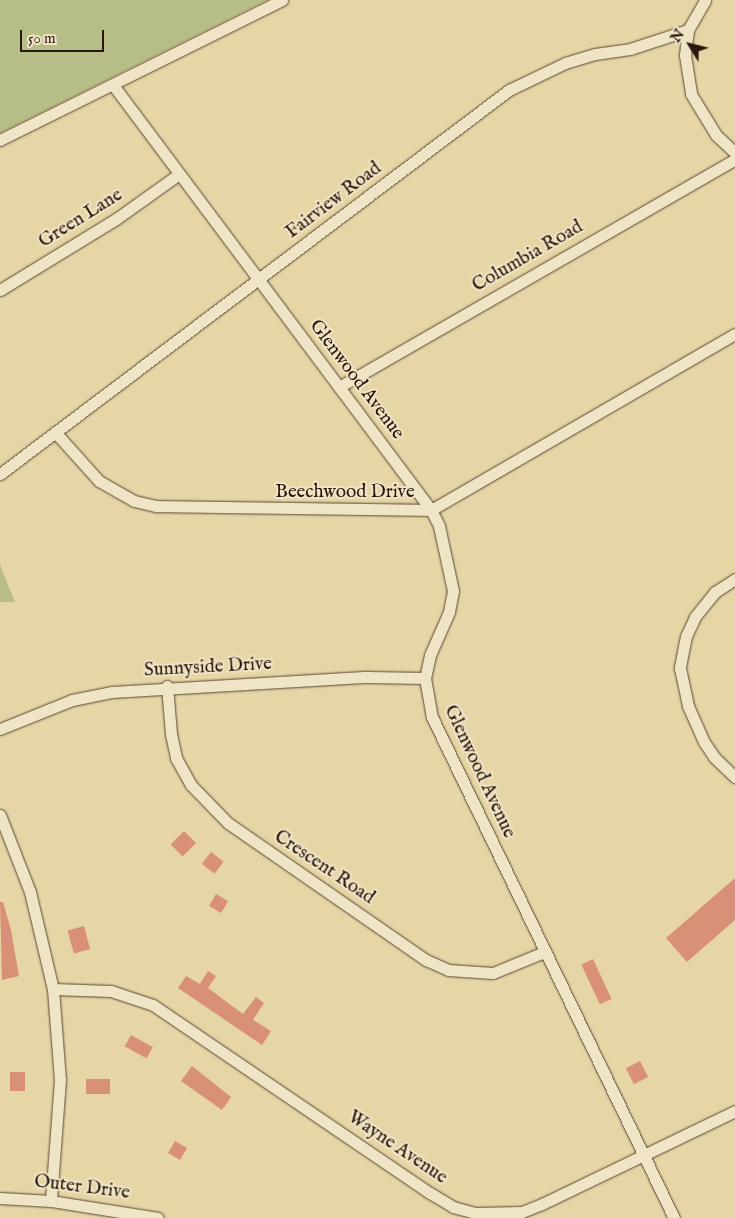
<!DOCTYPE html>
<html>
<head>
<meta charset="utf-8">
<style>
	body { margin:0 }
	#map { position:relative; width:735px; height:1218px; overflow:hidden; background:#e6d6a6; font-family:"IM FELL English",serif }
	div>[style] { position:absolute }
	.green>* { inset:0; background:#b6bd86 }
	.building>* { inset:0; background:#d99079; transform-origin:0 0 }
	.roads { filter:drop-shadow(0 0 1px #594632) drop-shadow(0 0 1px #594632) }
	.minor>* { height:11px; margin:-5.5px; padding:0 5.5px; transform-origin:5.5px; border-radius:5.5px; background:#efe4c5 }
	span { translate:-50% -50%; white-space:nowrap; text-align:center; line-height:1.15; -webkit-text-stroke:4px #efe4c5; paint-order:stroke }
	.street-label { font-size:19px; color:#2a160c }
	.north { position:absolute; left:665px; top:20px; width:50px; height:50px; -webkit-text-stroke:4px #efe4c5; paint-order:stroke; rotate:306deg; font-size:14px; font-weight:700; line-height:20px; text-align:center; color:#2a160c }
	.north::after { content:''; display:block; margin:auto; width:18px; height:22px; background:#2a160c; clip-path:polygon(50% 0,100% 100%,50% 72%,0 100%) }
	.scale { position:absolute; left:20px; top:30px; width:84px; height:22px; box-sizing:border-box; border:2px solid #2a160c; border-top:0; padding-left:6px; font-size:15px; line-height:18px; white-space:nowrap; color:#2a160c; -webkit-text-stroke:4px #efe4c5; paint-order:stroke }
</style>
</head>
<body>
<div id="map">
	<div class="green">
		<div style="clip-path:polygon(0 0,267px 0,0 133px)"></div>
		<div style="clip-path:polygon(0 565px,15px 602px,0 602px)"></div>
	</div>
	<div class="building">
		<div style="left:184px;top:831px;width:17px;height:19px;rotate:45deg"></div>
		<div style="left:211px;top:852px;width:16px;height:15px;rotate:38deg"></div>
		<div style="clip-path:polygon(735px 878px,735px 920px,687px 962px,666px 938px)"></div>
		<div style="left:216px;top:894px;width:14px;height:14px;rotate:30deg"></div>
		<div style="clip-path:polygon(0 902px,3px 902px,11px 930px,19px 976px,2px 980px)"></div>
		<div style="left:84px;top:926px;width:24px;height:17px;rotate:75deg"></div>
		<div style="left:593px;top:959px;width:44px;height:13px;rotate:65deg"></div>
		<div style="clip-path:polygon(208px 971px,216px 976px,208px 988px,243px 1014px,256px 997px,264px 1003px,253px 1020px,271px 1031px,262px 1045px,178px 988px,186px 976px,200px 984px)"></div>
		<div style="left:131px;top:1035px;width:25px;height:13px;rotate:29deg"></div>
		<div style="left:640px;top:1061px;width:18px;height:16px;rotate:63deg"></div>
		<div style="clip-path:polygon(192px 1066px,231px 1097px,222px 1110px,181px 1081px)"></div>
		<div style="left:10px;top:1072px;width:15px;height:19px"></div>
		<div style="left:86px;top:1079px;width:24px;height:15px"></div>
		<div style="left:175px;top:1141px;width:14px;height:14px;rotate:30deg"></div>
	</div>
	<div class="roads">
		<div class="minor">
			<div style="left:688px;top:30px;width:25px;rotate:97deg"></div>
			<div style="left:685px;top:55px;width:39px;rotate:81deg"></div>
			<div style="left:691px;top:94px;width:48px;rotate:58.6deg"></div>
			<div style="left:716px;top:135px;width:26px;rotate:43deg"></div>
			<div style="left:113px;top:85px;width:531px;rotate:53.19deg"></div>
			<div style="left:431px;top:510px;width:18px;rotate:63deg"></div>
			<div style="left:439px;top:526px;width:66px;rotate:77.8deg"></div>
			<div style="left:453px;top:591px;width:21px;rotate:101deg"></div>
			<div style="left:449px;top:612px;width:47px;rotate:113.8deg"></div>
			<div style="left:430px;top:655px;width:24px;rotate:102deg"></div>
			<div style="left:425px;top:678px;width:40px;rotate:80deg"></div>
			<div style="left:432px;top:717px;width:556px;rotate:64.22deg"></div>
			<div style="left:0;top:140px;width:315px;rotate:-26.4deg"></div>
			<div style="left:0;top:290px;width:136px;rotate:-31.5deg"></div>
			<div style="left:116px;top:219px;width:77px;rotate:-35.5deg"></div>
			<div style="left:339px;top:387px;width:457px;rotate:-29.9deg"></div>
			<div style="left:55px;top:432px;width:66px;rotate:48.1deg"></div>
			<div style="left:99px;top:481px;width:40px;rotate:29.7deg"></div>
			<div style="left:134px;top:501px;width:23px;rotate:13deg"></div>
			<div style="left:156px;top:506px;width:275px;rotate:0.8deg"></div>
			<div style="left:431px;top:510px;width:351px;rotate:-30.1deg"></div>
			<div style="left:0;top:474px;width:638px;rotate:-37.03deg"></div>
			<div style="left:509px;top:90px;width:62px;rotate:-25.7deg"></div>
			<div style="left:565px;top:63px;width:31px;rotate:-17deg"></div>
			<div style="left:595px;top:54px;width:35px;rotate:-8deg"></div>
			<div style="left:630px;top:49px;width:61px;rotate:-18.1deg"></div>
			<div style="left:688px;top:30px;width:34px;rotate:-60deg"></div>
			<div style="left:735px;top:579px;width:24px;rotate:147deg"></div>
			<div style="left:715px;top:592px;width:32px;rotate:129deg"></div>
			<div style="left:695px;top:617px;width:21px;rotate:115deg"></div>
			<div style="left:686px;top:636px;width:33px;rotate:101deg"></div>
			<div style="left:680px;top:668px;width:39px;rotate:78deg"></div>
			<div style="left:688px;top:706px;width:39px;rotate:66deg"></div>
			<div style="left:704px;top:742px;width:18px;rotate:56deg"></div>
			<div style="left:714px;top:757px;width:29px;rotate:44deg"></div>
			<div style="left:167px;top:686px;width:48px;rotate:85.2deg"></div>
			<div style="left:171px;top:734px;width:25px;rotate:78deg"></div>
			<div style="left:176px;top:758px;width:31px;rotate:61deg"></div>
			<div style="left:191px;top:785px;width:53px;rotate:45.8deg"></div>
			<div style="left:228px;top:823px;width:241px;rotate:34.7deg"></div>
			<div style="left:426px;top:960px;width:24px;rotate:24deg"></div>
			<div style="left:448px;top:970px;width:45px;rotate:3.8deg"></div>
			<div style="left:493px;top:973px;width:55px;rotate:-22.4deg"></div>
			<div style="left:0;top:729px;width:78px;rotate:-21.9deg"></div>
			<div style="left:72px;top:700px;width:41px;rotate:-11.3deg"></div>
			<div style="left:112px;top:692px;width:256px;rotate:-3.4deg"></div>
			<div style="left:368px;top:677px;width:57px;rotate:1deg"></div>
			<div style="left:0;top:815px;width:83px;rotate:68.7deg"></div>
			<div style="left:30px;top:892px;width:100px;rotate:76.7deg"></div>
			<div style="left:53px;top:989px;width:91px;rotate:85.6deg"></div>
			<div style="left:60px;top:1080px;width:121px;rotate:94.3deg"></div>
			<div style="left:53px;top:989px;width:58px;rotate:2deg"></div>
			<div style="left:111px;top:991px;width:44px;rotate:18.4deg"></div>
			<div style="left:153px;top:1005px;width:335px;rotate:34.2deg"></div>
			<div style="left:430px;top:1193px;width:27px;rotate:31deg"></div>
			<div style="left:453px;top:1207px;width:24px;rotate:15deg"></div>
			<div style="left:476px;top:1213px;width:46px;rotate:-1.2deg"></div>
			<div style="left:522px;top:1212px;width:22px;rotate:-22deg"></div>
			<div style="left:542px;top:1204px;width:214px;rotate:-25.7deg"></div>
			<div style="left:0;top:1198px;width:51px;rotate:3.4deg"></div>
			<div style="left:51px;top:1201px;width:108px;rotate:9deg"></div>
		</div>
	</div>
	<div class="street-label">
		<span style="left:334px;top:201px;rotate:-37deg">Fairview Road</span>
		<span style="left:81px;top:219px;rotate:-32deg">Green Lane</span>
		<span style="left:528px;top:257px;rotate:-30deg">Columbia Road</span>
		<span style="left:356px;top:380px;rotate:53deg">Glenwood Avenue</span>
		<span style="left:345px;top:493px">Beechwood Drive</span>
		<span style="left:208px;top:668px;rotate:-3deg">Sunnyside Drive</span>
		<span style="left:479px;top:772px;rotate:65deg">Glenwood Avenue</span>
		<span style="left:324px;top:868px;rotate:34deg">Crescent Road</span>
		<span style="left:397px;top:1148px;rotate:34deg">Wayne Avenue</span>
		<span style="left:82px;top:1188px;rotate:7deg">Outer Drive</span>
	</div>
	<div class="north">N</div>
	<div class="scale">50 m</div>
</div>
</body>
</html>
